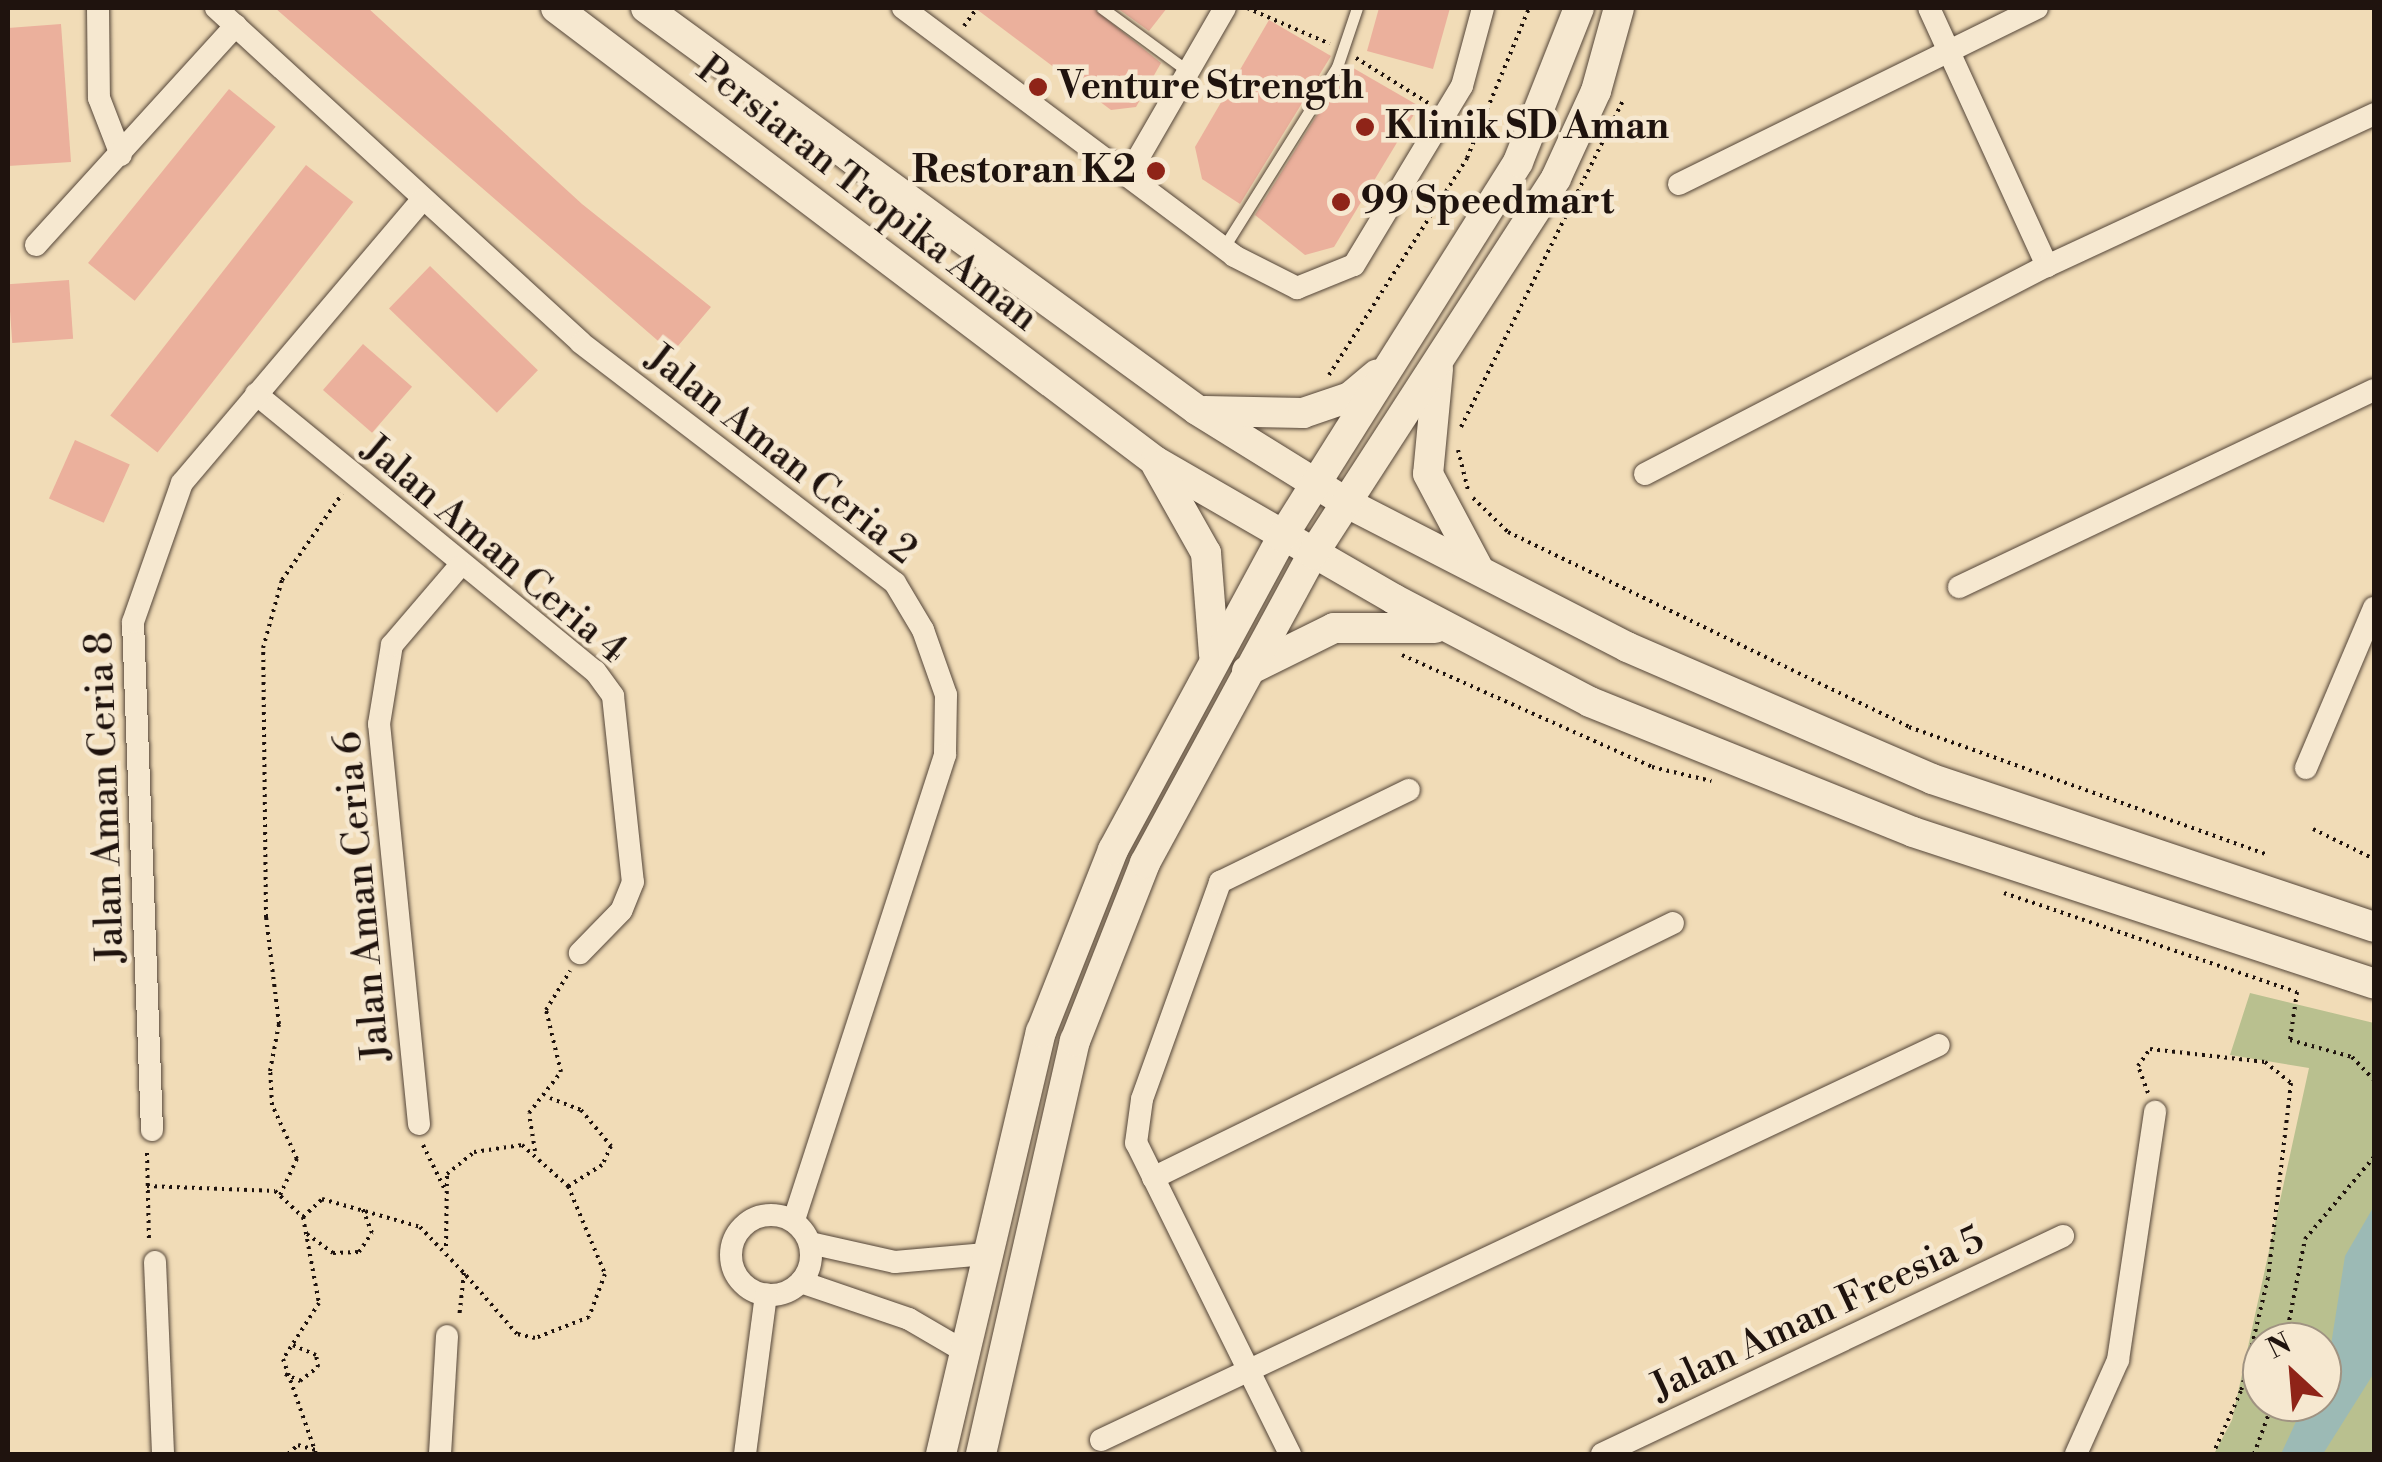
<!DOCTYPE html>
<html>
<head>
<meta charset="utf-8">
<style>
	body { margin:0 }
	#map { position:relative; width:2382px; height:1462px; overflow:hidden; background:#f1dcb7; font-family:"Libre Bodoni",serif }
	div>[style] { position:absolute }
	.green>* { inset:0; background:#b9c08f }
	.water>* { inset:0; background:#9cbab5 }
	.building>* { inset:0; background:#ebb09c; transform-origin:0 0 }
	.path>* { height:4px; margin-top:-2px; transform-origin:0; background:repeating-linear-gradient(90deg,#1f130e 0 2.5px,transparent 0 7.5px) }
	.roads { filter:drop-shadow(0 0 2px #544538) drop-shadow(0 0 2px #544538) }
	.lane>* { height:11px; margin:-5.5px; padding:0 5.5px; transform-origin:5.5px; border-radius:5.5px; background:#f6e8d0 }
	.street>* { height:22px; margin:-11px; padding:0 11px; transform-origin:11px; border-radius:11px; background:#f6e8d0 }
	.street>.ring { margin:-11px; padding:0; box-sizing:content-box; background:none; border:22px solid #f6e8d0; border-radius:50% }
	.secondary>* { height:30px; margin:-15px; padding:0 15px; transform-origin:15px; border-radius:15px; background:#f6e8d0 }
	.dots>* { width:28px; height:28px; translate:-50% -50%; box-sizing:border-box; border:5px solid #f6e8d0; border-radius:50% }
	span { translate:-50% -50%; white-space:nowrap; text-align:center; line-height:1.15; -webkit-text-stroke:9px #f6e8d0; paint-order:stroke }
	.poi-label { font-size:38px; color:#1f130e; font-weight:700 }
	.left { translate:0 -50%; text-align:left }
	.right { translate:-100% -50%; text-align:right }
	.street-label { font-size:38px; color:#1f130e }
	.frame { position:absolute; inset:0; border:10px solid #1f130e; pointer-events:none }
	.north { position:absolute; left:2242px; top:1322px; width:100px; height:100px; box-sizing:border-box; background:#f6e8d0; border:2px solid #a09382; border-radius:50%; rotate:334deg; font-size:28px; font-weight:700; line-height:40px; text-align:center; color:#1f130e }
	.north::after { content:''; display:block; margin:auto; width:35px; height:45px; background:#8f2418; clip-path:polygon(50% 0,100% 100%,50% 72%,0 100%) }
</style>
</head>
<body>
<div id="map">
	<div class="green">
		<div style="clip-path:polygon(evenodd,2250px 993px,2374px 1023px,2374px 1454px,2214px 1454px,2232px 1420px,2309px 1068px,2230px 1055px,2250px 993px,2262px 1342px,2322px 1342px,2322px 1402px,2262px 1402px,2262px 1342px)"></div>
	</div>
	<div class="water">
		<div style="clip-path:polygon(2374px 1206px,2374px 1373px,2323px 1454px,2281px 1454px,2305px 1402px,2322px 1402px,2345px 1256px)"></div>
	</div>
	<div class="building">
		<div style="clip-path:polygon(275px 8px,368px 8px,582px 204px,711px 307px,672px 353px)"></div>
		<div style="clip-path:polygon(975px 8px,1093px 8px,1161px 63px,1136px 107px,1111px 110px)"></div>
		<div style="clip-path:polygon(1117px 8px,1167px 8px,1149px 31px)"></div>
		<div style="clip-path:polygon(1379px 8px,1450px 8px,1433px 69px,1367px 51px)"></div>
		<div style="clip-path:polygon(1269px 20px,1331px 56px,1240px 204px,1202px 179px,1195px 147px)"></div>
		<div style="clip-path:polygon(61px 24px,71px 162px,8px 166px,8px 28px)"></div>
		<div style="clip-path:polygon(1348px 65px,1419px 106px,1334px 247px,1305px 255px,1255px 215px)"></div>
		<div style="left:229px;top:89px;width:60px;height:224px;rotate:39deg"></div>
		<div style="left:306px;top:165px;width:60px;height:318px;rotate:38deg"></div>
		<div style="left:430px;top:266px;width:150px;height:59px;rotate:44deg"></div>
		<div style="left:69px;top:280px;width:59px;height:61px;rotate:86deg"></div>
		<div style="left:363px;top:344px;width:65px;height:61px;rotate:41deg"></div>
		<div style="left:75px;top:440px;width:60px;height:64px;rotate:24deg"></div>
	</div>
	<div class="path">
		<div style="left:1247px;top:8px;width:90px;rotate:23.4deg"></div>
		<div style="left:964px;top:26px;width:22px;rotate:-54deg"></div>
		<div style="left:1356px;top:58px;width:85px;rotate:32deg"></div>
		<div style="left:1329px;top:375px;width:257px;rotate:-57.5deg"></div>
		<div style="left:1467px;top:158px;width:162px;rotate:-67.5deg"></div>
		<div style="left:1461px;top:427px;width:365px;rotate:-63.6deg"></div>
		<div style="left:1458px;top:450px;width:41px;rotate:76deg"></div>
		<div style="left:1473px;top:498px;width:49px;rotate:44.2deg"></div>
		<div style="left:1508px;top:532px;width:446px;rotate:25.9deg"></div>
		<div style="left:1909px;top:727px;width:381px;rotate:19.6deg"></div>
		<div style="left:1402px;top:655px;width:274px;rotate:24.1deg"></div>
		<div style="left:1652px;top:767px;width:61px;rotate:13.3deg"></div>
		<div style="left:2313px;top:829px;width:68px;rotate:26.2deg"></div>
		<div style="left:2004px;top:893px;width:309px;rotate:18.7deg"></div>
		<div style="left:2297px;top:992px;width:49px;rotate:98.3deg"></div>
		<div style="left:2290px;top:1040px;width:64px;rotate:15.3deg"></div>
		<div style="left:2352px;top:1057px;width:32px;rotate:46deg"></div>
		<div style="left:2148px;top:1093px;width:29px;rotate:-110deg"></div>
		<div style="left:2138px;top:1066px;width:21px;rotate:-55deg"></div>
		<div style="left:2150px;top:1049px;width:116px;rotate:6.4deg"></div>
		<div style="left:2265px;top:1062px;width:33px;rotate:39deg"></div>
		<div style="left:2291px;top:1083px;width:196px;rotate:96.7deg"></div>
		<div style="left:2268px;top:1278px;width:116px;rotate:103.4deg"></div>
		<div style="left:2241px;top:1391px;width:69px;rotate:114deg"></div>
		<div style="left:550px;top:1098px;width:33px;rotate:21deg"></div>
		<div style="left:581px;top:1110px;width:47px;rotate:50.2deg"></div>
		<div style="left:611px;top:1146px;width:21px;rotate:115deg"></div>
		<div style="left:602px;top:1165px;width:40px;rotate:148deg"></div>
		<div style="left:2374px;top:1126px;width:21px;rotate:90deg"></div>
		<div style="left:423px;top:1145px;width:50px;rotate:63.9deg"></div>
		<div style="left:535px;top:1151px;width:38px;rotate:-99deg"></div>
		<div style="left:529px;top:1113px;width:52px;rotate:-52deg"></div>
		<div style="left:561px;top:1072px;width:64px;rotate:-103.6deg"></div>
		<div style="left:546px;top:1010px;width:46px;rotate:-58.4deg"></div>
		<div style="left:147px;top:1153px;width:85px;rotate:88.7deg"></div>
		<div style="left:147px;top:1186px;width:128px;rotate:2.2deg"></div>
		<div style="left:275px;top:1191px;width:38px;rotate:43deg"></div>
		<div style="left:303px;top:1217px;width:87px;rotate:79.5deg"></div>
		<div style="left:319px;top:1303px;width:67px;rotate:122.7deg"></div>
		<div style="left:283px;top:1359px;width:101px;rotate:70.8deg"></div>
		<div style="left:280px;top:1195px;width:40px;rotate:-65deg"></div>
		<div style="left:297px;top:1159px;width:60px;rotate:-114.8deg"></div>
		<div style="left:272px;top:1105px;width:34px;rotate:-93deg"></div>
		<div style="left:270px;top:1071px;width:48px;rotate:-79.2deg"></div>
		<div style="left:279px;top:1024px;width:108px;rotate:-96.9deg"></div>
		<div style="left:266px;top:917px;width:269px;rotate:-90.6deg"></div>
		<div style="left:263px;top:648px;width:71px;rotate:-74.4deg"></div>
		<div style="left:282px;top:580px;width:105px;rotate:-55.1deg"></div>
		<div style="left:303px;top:1217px;width:26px;rotate:-43deg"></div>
		<div style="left:322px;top:1199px;width:102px;rotate:15.9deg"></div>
		<div style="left:420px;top:1227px;width:64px;rotate:46.3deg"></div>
		<div style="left:464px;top:1273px;width:45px;rotate:96.3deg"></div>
		<div style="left:307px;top:1234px;width:32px;rotate:36deg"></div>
		<div style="left:333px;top:1253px;width:26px;rotate:-2deg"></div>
		<div style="left:359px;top:1252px;width:23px;rotate:-56deg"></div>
		<div style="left:372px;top:1233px;width:28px;rotate:-111deg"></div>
		<div style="left:446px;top:1246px;width:72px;rotate:-89.2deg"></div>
		<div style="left:447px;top:1174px;width:35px;rotate:-39deg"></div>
		<div style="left:474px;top:1152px;width:49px;rotate:-8.3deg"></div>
		<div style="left:522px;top:1145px;width:62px;rotate:41.7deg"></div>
		<div style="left:568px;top:1186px;width:95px;rotate:67.2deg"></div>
		<div style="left:605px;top:1274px;width:46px;rotate:110.4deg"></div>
		<div style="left:589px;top:1317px;width:58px;rotate:158.7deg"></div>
		<div style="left:535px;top:1338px;width:18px;rotate:-167deg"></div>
		<div style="left:517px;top:1334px;width:81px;rotate:-131deg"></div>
		<div style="left:2285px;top:1342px;width:105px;rotate:-79deg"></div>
		<div style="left:2305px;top:1239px;width:107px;rotate:-49.9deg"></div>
		<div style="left:285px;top:1374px;width:17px;rotate:25deg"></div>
		<div style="left:300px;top:1381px;width:23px;rotate:-38deg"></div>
		<div style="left:318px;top:1367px;width:12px;rotate:-99deg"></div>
		<div style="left:316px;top:1355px;width:25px;rotate:-157deg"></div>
		<div style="left:288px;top:1454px;width:13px;rotate:-42deg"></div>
		<div style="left:298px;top:1445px;width:18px;rotate:16deg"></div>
		<div style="left:2254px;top:1454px;width:55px;rotate:-69.9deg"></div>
	</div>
	<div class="roads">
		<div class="lane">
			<div style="left:1102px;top:8px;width:108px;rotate:36.3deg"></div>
			<div style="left:1224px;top:247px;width:213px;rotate:-57.9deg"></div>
			<div style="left:1337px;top:67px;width:62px;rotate:-71.3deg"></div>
		</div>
		<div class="street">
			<div style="left:98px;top:8px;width:90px;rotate:89.4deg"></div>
			<div style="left:99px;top:98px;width:61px;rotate:68.9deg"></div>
			<div style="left:216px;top:8px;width:495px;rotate:42.5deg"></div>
			<div style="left:581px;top:343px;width:395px;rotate:37.4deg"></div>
			<div style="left:895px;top:583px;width:55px;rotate:59.2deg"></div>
			<div style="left:923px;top:630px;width:69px;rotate:70.5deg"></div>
			<div style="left:946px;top:695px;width:60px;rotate:91deg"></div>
			<div style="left:945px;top:755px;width:490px;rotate:108deg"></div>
			<div style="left:903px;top:8px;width:414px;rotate:36.8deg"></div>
			<div style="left:1234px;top:256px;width:71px;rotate:26.9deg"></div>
			<div style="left:1297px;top:288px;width:61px;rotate:-22deg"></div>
			<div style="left:1354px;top:265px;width:209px;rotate:-58.9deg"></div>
			<div style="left:1462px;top:86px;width:81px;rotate:-74.9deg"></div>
			<div style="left:1929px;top:8px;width:284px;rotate:65.4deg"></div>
			<div style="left:1129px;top:174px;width:192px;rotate:-60deg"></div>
			<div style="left:1679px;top:184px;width:399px;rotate:-26.2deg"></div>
			<div style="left:36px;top:245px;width:297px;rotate:-47.7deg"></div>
			<div style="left:256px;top:394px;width:438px;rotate:39.3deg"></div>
			<div style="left:595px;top:671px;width:31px;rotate:54deg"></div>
			<div style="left:613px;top:696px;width:187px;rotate:83.9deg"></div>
			<div style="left:633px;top:882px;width:31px;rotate:112deg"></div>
			<div style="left:621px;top:911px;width:59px;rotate:134.3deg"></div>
			<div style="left:1645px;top:474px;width:453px;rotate:-27.4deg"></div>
			<div style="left:2047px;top:266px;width:361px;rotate:-24.9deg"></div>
			<div style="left:1959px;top:587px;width:459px;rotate:-25.4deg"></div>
			<div style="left:2306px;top:768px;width:174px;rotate:-67deg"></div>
			<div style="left:419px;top:1124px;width:402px;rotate:-95.7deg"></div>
			<div style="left:379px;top:724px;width:80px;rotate:-80.7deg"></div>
			<div style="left:392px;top:645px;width:101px;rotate:-49.4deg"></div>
			<div style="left:152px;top:1130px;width:508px;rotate:-92.14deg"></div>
			<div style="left:133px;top:622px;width:147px;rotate:-70.6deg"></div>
			<div style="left:182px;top:483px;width:372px;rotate:-49.7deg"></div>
			<div style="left:1153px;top:1178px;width:579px;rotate:-26.12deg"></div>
			<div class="ring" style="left:731px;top:1215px;width:58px;height:58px"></div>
			<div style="left:810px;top:1243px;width:87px;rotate:12.6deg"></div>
			<div style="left:895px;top:1262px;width:91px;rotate:-5deg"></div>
			<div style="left:155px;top:1262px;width:192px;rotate:87.6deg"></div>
			<div style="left:801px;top:1282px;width:114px;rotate:18.9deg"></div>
			<div style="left:909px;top:1319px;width:61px;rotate:30.3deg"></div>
			<div style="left:1101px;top:1440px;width:926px;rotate:-25.24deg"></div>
			<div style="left:440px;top:1454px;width:118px;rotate:-86.6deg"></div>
			<div style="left:745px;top:1454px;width:161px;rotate:-82.5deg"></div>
			<div style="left:1290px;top:1454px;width:347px;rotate:-116.3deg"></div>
			<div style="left:1136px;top:1143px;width:44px;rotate:-82.2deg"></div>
			<div style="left:1142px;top:1099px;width:231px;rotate:-70.2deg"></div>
			<div style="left:1220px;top:882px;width:210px;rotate:-26deg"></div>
			<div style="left:1602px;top:1454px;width:510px;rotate:-25.31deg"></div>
			<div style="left:2076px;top:1454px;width:103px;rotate:-65.9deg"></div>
			<div style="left:2118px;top:1360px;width:251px;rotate:-81.5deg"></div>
		</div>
		<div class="secondary">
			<div style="left:556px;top:8px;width:751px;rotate:37.1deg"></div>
			<div style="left:1155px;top:461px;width:276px;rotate:30deg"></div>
			<div style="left:1394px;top:599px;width:221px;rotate:27.7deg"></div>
			<div style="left:1590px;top:702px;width:348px;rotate:21.9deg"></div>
			<div style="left:1913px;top:832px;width:485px;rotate:18.2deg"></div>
			<div style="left:646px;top:8px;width:682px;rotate:36.11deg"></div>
			<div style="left:1197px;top:410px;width:176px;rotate:31.8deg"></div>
			<div style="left:1347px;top:503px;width:315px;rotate:27.2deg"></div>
			<div style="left:1627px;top:647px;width:332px;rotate:23.4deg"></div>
			<div style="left:1932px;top:779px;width:466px;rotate:18.5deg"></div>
			<div style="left:1438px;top:369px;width:105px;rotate:95.4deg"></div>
			<div style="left:1428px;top:474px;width:106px;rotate:62deg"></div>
			<div style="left:1205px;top:411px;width:98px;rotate:1.2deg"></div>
			<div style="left:1303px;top:413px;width:50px;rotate:-18.8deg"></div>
			<div style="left:1350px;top:397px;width:35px;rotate:-40deg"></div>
			<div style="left:1157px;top:466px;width:100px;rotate:60.6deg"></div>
			<div style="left:1206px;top:553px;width:102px;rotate:85.5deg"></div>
			<div style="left:1247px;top:671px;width:97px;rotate:-26.3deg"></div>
			<div style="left:1334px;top:628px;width:101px"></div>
			<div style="left:941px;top:1454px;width:434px;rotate:-76.7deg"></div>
			<div style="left:1041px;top:1032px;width:196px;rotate:-68.4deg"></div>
			<div style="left:1113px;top:850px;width:356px;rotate:-61.6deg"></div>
			<div style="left:1282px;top:537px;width:443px;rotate:-57.8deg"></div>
			<div style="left:1518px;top:162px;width:166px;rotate:-68.4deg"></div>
			<div style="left:981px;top:1454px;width:424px;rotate:-77.2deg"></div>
			<div style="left:1075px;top:1041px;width:191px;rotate:-68.5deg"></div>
			<div style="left:1145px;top:863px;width:352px;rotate:-61.5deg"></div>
			<div style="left:1313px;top:554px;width:448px;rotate:-57.1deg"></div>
			<div style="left:1556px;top:178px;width:96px;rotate:-65.3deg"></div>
			<div style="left:1596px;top:91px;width:86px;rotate:-74.5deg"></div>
		</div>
	</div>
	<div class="dots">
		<div style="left:1038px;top:87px;background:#8f2418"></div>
		<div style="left:1365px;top:127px;background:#8f2418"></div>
		<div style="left:1156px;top:171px;background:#8f2418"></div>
		<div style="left:1341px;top:202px;background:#8f2418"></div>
	</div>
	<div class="poi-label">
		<span class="left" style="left:1058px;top:87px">Venture Strength</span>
		<span class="left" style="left:1385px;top:127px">Klinik SD Aman</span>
		<span class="right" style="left:1136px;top:171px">Restoran K2</span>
		<span class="left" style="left:1361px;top:202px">99 Speedmart</span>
	</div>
	<div class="street-label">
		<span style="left:867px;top:194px;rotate:38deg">Persiaran Tropika Aman</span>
		<span style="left:781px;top:455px;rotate:38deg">Jalan Aman Ceria 2</span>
		<span style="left:494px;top:550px;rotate:40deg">Jalan Aman Ceria 4</span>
		<span style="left:106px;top:797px;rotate:-92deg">Jalan Aman Ceria 8</span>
		<span style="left:363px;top:896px;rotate:-95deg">Jalan Aman Ceria 6</span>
		<span style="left:1818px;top:1314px;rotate:-25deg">Jalan Aman Freesia 5</span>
	</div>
	<div class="frame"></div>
	<div class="north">N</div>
</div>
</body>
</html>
